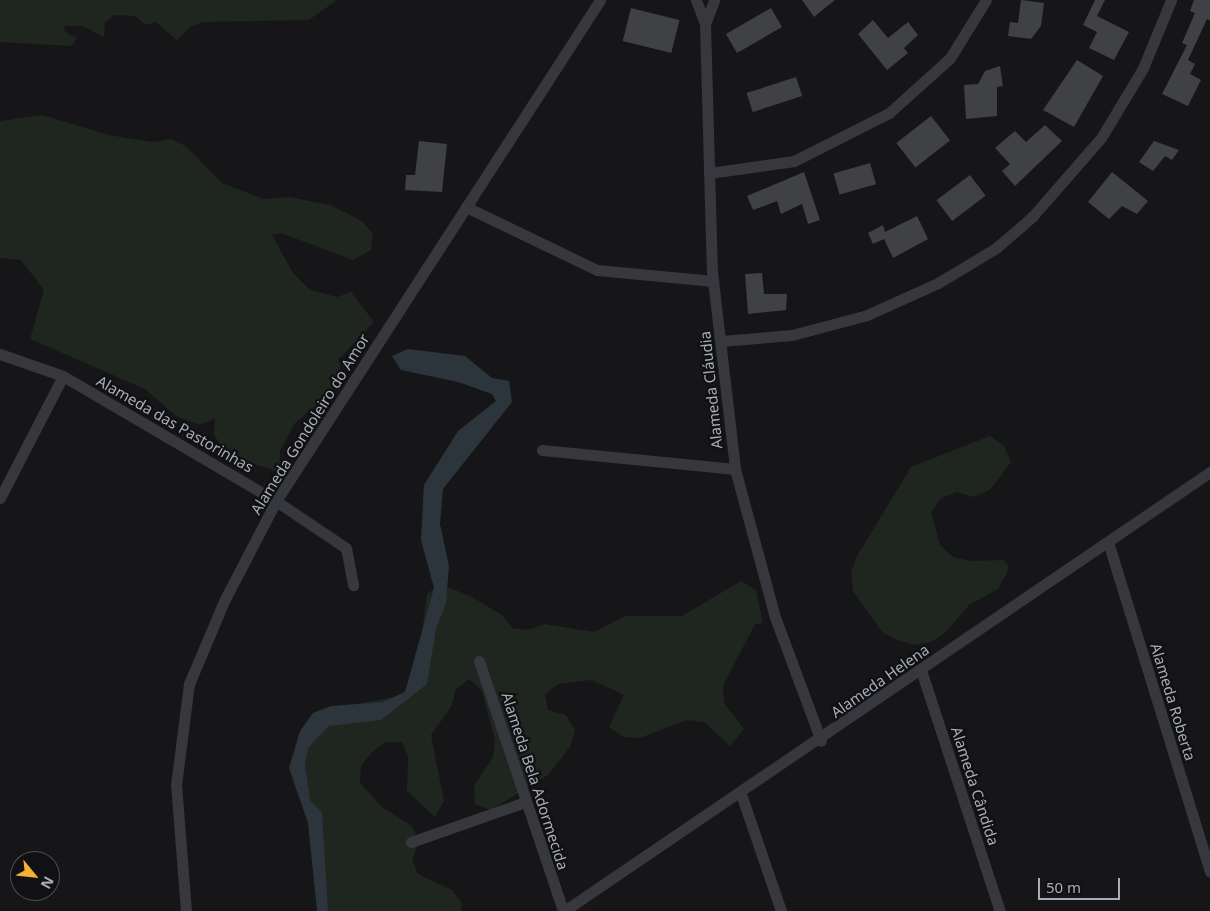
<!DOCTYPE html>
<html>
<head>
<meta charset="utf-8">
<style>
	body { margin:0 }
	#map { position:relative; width:1210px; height:911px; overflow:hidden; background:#161618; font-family:"Noto Sans",sans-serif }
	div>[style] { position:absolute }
	.green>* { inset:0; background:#1e261f }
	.water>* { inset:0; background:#2c353c }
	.building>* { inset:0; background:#404145; transform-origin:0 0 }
	.minor>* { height:11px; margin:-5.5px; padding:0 5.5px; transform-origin:5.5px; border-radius:5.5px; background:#37383d }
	span { translate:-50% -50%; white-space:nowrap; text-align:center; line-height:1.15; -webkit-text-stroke:4.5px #111113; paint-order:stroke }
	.street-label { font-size:15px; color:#a8adb8 }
	.north { position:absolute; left:10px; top:851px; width:50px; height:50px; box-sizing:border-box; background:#111113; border:1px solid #4d4f55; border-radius:50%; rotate:118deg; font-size:14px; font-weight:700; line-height:20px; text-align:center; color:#a8adb8 }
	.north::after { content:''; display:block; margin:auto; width:18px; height:22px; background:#f2b134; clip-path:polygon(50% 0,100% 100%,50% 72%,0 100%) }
	.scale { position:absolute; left:1038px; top:878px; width:82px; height:22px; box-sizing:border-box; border:2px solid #a8adb8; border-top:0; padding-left:6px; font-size:15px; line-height:18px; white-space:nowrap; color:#a8adb8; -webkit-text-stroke:4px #111113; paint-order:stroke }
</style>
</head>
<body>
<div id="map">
	<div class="green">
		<div style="clip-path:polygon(0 0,337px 0,309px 20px,203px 22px,190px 27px,177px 40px,156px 22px,146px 25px,135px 16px,115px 15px,105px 22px,104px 37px,83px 26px,64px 26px,65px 32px,77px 38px,71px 46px,0 42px)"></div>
		<div style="clip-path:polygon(43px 115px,108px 135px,153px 142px,172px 139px,187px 147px,222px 183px,263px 199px,289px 197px,330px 205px,362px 221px,373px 234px,371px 250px,353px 260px,281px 233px,272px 235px,293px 273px,310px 290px,337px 297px,351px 292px,374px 322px,339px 359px,341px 374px,332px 392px,294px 424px,280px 451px,279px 472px,248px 462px,221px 445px,214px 435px,215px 418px,200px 425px,176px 416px,145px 389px,30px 339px,44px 290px,21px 260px,0 258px,0 121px)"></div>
		<div style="clip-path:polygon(990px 436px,1004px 446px,1011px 462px,990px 490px,974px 497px,957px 492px,941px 498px,931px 512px,940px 545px,953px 557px,970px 561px,1004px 560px,1009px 567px,1006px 574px,998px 589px,969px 605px,946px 632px,931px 642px,915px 645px,897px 640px,882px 632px,853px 591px,851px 572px,857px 556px,911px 467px)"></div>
		<div style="clip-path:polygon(741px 581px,756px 590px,763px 623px,755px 624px,723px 686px,724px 703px,744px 729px,730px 746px,704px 722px,687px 720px,640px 738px,623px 737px,609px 727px,624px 695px,592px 680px,558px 684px,545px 694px,548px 710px,566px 715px,575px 730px,570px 747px,548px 775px,491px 810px,475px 804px,474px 786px,493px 757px,495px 740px,482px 691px,469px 679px,456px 689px,451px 707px,431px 735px,444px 801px,435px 817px,407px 791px,408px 757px,402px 742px,385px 742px,372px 752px,361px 766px,360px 783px,383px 808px,412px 826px,419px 842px,412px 859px,418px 874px,452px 890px,462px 903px,461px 911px,319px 911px,317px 819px,292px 775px,292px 757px,300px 742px,337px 708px,403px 695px,418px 663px,427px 594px,440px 584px,472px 597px,502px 615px,512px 628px,528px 630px,544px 624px,594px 632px,625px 616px,682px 616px)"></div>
	</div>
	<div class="water">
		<div style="clip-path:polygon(408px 349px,465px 356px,492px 378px,509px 381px,512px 402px,443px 489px,440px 524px,449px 566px,446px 603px,436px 629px,427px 684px,381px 720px,329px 726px,308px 748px,305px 765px,310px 800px,322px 812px,328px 911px,317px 911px,308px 823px,289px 768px,300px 731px,313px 713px,331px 706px,383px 702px,405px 692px,434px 588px,421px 540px,424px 485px,458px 431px,496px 401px,492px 394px,458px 382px,401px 370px,392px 356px)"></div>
	</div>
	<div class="building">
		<div style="clip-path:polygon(802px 0,835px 0,814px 17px)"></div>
		<div style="clip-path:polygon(1021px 0,1044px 3px,1041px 26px,1031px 39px,1008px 36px,1010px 22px,1018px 23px)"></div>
		<div style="clip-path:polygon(1095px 0,1105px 0,1097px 16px,1129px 32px,1114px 60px,1089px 48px,1097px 32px,1083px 25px)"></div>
		<div style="clip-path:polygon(1194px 0,1210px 0,1210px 21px,1207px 19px,1188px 60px,1195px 64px,1190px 74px,1201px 80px,1188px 106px,1162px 94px,1187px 45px,1182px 43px,1195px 13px,1190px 11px)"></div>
		<div style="left:631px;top:8px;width:50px;height:34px;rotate:14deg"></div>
		<div style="left:771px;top:8px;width:22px;height:52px;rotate:60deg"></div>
		<div style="clip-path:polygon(873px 20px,888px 38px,908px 22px,918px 35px,904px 48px,908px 53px,887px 70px,858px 34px)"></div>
		<div style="clip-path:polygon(1077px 60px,1103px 76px,1074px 127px,1043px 110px)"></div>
		<div style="clip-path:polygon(1000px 66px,1003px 86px,997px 87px,997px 116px,966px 119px,964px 85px,978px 84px,985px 71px)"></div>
		<div style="left:796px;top:77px;width:20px;height:52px;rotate:72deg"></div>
		<div style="left:931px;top:116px;width:31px;height:44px;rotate:52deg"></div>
		<div style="clip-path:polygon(1045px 125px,1062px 141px,1015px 186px,1002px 171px,1010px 164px,995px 148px,1015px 131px,1026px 142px)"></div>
		<div style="clip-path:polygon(419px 141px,447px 144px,442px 192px,405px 190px,406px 175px,415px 175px)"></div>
		<div style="clip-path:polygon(1154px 141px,1179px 150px,1172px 160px,1165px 156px,1153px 171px,1139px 162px)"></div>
		<div style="left:870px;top:163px;width:22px;height:38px;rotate:74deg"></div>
		<div style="clip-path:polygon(804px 172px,820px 220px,808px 224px,802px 204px,781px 214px,777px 201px,753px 210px,747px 196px)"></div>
		<div style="clip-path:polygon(1112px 172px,1148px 201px,1137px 214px,1122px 206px,1109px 219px,1088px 202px)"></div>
		<div style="left:970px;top:175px;width:26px;height:42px;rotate:53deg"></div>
		<div style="clip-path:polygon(917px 216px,928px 239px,893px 258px,884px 239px,873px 244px,868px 233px,883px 225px,885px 232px)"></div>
		<div style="clip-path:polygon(762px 273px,764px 294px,787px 294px,786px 310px,748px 314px,745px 274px)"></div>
	</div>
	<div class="minor">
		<div style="left:696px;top:0;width:26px;rotate:69deg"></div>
		<div style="left:705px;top:24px;width:248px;rotate:88.4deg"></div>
		<div style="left:712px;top:272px;width:198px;rotate:83.3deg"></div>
		<div style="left:735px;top:469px;width:153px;rotate:74.9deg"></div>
		<div style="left:775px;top:617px;width:132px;rotate:69.6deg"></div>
		<div style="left:705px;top:24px;width:26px;rotate:-69deg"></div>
		<div style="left:709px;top:173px;width:86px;rotate:-8deg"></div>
		<div style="left:794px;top:161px;width:106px;rotate:-26.8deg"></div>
		<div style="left:889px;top:113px;width:82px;rotate:-42deg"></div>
		<div style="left:950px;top:58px;width:68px;rotate:-58.2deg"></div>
		<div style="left:466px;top:207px;width:145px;rotate:25.7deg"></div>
		<div style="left:597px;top:270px;width:117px;rotate:5.4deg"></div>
		<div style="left:721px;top:341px;width:71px;rotate:-4.8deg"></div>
		<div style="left:792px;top:335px;width:78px;rotate:-14.9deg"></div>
		<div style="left:867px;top:315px;width:78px;rotate:-24.3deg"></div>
		<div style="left:938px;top:283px;width:68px;rotate:-31.1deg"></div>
		<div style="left:996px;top:248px;width:48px;rotate:-40.7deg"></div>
		<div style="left:1032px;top:217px;width:105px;rotate:-48.9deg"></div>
		<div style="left:1101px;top:138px;width:82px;rotate:-59deg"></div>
		<div style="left:1143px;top:68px;width:74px;rotate:-67.6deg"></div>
		<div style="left:0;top:354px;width:67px;rotate:19.2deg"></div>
		<div style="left:63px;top:376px;width:247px;rotate:30.4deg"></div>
		<div style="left:276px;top:501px;width:84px;rotate:33.9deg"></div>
		<div style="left:346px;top:548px;width:38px;rotate:79deg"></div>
		<div style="left:542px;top:450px;width:194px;rotate:5.6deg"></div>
		<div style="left:0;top:498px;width:137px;rotate:-62.7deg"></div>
		<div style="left:1108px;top:542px;width:345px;rotate:72.8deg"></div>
		<div style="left:479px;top:661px;width:264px;rotate:71.4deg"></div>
		<div style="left:921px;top:670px;width:254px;rotate:71.9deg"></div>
		<div style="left:741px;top:794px;width:124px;rotate:71.1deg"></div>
		<div style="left:411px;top:842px;width:121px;rotate:-19.3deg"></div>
		<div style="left:186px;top:911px;width:126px;rotate:-94.5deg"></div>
		<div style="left:176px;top:785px;width:102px;rotate:-82.7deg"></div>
		<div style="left:189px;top:684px;width:90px;rotate:-67.1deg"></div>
		<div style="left:224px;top:601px;width:113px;rotate:-62.5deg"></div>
		<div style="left:276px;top:501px;width:597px;rotate:-57.11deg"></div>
		<div style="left:564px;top:911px;width:781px;rotate:-34.2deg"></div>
	</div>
	<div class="street-label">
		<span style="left:711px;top:390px;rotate:-96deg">Alameda Cláudia</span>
		<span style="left:175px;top:424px;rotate:30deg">Alameda das Pastorinhas</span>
		<span style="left:310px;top:424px;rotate:-58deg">Alameda Gondoleiro do Amor</span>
		<span style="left:880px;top:681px;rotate:-35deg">Alameda Helena</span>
		<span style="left:1173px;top:702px;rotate:73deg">Alameda Roberta</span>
		<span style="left:535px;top:781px;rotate:72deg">Alameda Bela Adormecida</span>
		<span style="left:975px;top:786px;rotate:72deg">Alameda Cândida</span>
	</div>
	<div class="north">N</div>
	<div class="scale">50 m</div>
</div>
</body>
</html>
